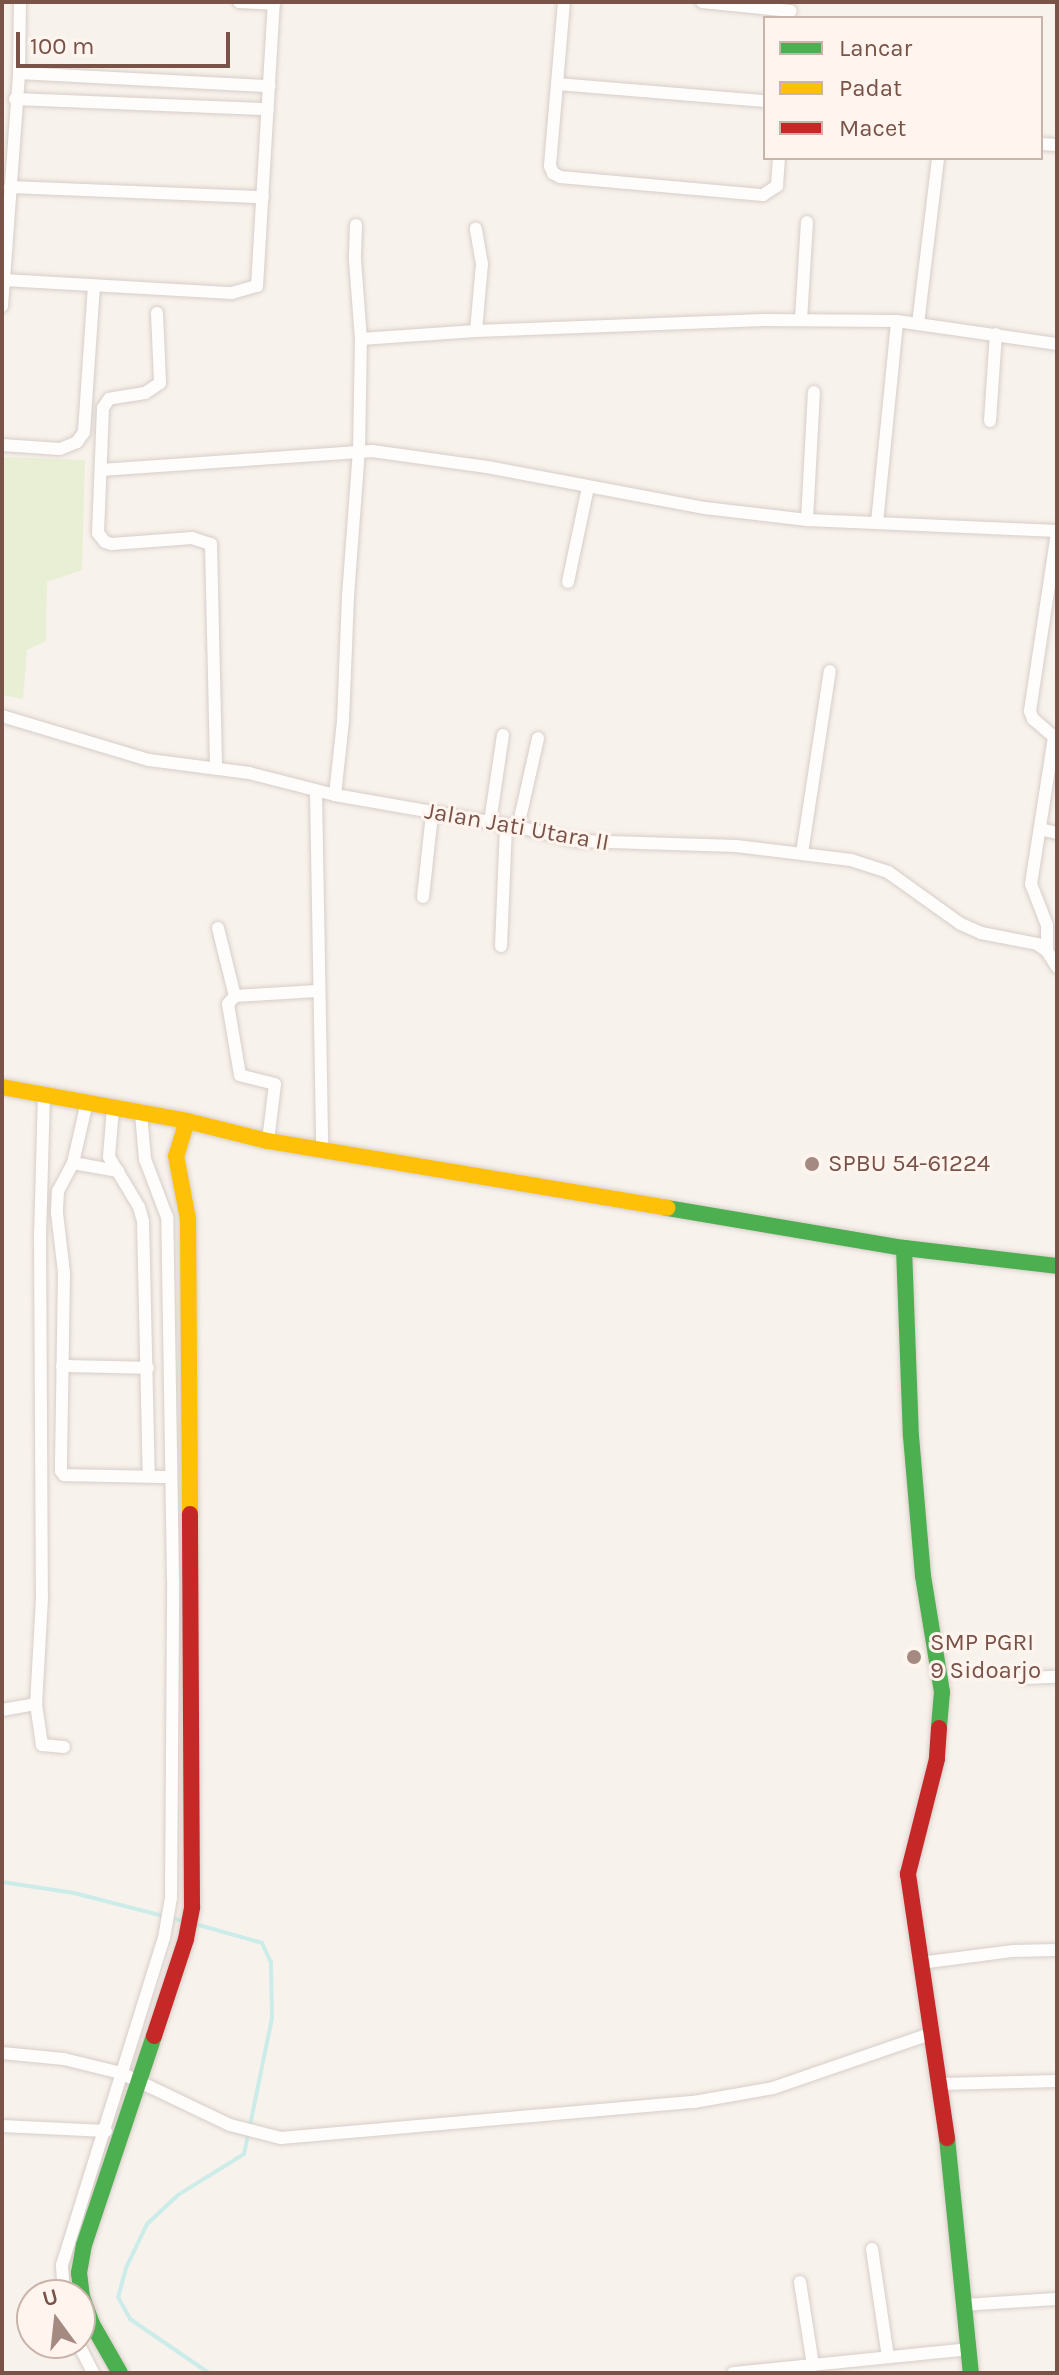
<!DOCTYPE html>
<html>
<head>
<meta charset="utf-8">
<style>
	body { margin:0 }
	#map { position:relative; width:1059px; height:2375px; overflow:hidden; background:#f8f2ec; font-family:Karla,sans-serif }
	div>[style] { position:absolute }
	.green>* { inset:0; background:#e8efd5 }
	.stream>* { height:4px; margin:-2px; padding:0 2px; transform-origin:2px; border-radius:2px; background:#cbece9 }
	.roads { filter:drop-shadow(0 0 2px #d7cdc8) drop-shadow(0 0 2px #d7cdc8) }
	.street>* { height:12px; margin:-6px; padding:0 6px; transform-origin:6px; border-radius:6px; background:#fefdfc }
	.fast>* { height:16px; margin:-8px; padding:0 8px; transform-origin:8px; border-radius:8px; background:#4caf50 }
	.slow>* { height:16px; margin:-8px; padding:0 8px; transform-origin:8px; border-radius:8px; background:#ffc107 }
	.jam>* { height:16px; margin:-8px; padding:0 8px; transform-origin:8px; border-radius:8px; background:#c62828 }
	.dots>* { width:22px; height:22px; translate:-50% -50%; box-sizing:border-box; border:4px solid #fff5ee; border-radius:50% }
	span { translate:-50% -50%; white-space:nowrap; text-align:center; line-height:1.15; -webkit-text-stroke:6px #fff5ee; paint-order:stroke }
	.street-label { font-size:24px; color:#795248 }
	.poi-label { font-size:24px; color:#795248 }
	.left { translate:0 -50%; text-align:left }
	.frame { position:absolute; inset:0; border:4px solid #795248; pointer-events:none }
	.legend { position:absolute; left:763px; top:16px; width:280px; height:144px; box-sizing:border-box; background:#fff5ee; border:2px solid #c9b4ac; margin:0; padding:10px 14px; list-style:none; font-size:24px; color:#795248 }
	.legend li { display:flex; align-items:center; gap:16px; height:40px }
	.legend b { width:40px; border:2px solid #c9b4ac }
	.north { position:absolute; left:16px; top:2279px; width:80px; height:80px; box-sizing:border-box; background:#fff5ee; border:2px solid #c9b4ac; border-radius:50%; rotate:345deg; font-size:22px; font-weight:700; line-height:32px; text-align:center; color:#795248 }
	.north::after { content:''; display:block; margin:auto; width:28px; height:36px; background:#a58a81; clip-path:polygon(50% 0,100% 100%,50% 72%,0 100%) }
	.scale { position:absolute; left:16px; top:32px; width:214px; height:36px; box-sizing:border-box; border:4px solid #795248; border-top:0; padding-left:10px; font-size:24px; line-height:28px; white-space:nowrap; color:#795248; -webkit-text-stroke:6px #fff5ee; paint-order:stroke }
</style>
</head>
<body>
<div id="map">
	<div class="green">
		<div style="clip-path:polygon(2px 457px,85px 460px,82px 570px,47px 582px,46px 641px,27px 650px,23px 699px,2px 695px)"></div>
	</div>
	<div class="stream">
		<div style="left:2px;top:1882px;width:73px;rotate:8.7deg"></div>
		<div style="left:74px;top:1893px;width:113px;rotate:14.4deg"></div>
		<div style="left:192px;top:1923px;width:73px;rotate:15.9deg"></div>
		<div style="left:262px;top:1943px;width:21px;rotate:65deg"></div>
		<div style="left:271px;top:1962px;width:56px;rotate:89deg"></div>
		<div style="left:272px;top:2018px;width:139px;rotate:101.6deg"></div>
		<div style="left:244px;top:2154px;width:78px;rotate:148.2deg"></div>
		<div style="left:178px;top:2195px;width:42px;rotate:136.9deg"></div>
		<div style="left:147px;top:2224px;width:49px;rotate:115.5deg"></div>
		<div style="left:126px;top:2268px;width:30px;rotate:105deg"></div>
		<div style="left:118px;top:2297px;width:25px;rotate:61deg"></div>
		<div style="left:130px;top:2319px;width:96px;rotate:34.4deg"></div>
	</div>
	<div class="roads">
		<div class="street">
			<div style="left:239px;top:2px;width:35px;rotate:3deg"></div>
			<div style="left:564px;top:2px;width:165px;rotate:94.9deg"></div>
			<div style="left:550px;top:166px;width:8px;rotate:67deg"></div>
			<div style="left:553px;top:173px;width:8px;rotate:30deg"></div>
			<div style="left:560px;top:177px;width:204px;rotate:5.1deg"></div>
			<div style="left:763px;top:195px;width:17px;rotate:-33deg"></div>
			<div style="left:777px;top:186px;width:28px;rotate:-86deg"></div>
			<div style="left:702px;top:2px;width:89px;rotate:5.8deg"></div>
			<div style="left:19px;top:73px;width:251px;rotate:3deg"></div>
			<div style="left:557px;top:84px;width:209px;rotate:4.7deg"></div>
			<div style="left:15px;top:99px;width:253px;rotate:2.3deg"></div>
			<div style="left:1041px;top:144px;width:16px;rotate:4deg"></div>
			<div style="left:10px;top:187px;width:253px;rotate:2.3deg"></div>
			<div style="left:356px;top:225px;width:35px;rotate:92deg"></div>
			<div style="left:355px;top:260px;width:79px;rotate:85.7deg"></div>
			<div style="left:361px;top:339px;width:115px;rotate:-4deg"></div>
			<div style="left:476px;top:331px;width:288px;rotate:-2.2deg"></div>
			<div style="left:764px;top:320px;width:133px;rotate:0.4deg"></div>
			<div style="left:897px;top:321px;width:162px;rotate:8.2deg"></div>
			<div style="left:4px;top:280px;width:228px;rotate:3.3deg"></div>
			<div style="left:232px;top:293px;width:26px;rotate:-16deg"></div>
			<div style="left:257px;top:286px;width:285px;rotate:-86.6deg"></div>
			<div style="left:2px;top:306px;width:234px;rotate:-85.8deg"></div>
			<div style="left:19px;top:73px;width:71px;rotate:-89.2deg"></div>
			<div style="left:157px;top:313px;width:70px;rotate:87.5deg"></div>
			<div style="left:160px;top:383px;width:18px;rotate:146deg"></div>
			<div style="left:145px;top:393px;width:36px;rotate:171deg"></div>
			<div style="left:109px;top:399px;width:11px;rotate:124deg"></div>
			<div style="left:103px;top:408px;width:125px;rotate:92.3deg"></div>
			<div style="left:98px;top:533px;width:11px;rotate:52deg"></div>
			<div style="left:105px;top:542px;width:7px;rotate:16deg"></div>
			<div style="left:112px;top:544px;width:80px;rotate:-4.3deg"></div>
			<div style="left:192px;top:538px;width:20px;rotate:18deg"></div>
			<div style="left:211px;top:544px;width:225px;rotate:88.7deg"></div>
			<div style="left:801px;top:320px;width:98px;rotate:-86.5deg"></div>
			<div style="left:918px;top:324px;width:167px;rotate:-83.1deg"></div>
			<div style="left:476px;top:331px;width:67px;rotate:-84.9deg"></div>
			<div style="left:482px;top:264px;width:36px;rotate:-100deg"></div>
			<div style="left:990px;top:421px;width:87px;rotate:-86.1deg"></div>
			<div style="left:2px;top:445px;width:58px;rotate:3.9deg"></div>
			<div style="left:60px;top:449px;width:18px;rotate:-22deg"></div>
			<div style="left:77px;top:442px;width:12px;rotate:-55deg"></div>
			<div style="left:84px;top:432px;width:145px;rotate:-86.1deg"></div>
			<div style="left:101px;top:470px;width:272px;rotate:-4deg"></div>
			<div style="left:372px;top:451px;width:116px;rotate:7.9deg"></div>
			<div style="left:487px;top:467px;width:222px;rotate:10.7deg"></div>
			<div style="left:705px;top:508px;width:103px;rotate:6.7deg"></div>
			<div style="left:807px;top:520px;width:250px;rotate:2.5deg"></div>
			<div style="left:807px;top:520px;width:128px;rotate:-86.9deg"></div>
			<div style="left:877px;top:523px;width:203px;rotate:-84.3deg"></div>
			<div style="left:568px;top:582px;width:97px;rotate:-78.1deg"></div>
			<div style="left:2px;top:716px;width:153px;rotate:16.7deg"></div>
			<div style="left:149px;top:760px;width:101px;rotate:7.4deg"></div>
			<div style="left:249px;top:773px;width:89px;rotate:14.3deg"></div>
			<div style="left:335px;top:795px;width:186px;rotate:9.9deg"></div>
			<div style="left:518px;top:827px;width:62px;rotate:13.1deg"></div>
			<div style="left:578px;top:841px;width:158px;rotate:1.8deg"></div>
			<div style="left:736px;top:846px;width:116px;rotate:6.9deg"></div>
			<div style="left:851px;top:860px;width:39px;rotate:18deg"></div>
			<div style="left:888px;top:872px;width:90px;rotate:35.5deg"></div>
			<div style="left:961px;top:924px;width:22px;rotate:24deg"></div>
			<div style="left:981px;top:933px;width:57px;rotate:11.1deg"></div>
			<div style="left:1037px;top:944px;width:12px;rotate:35deg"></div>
			<div style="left:1047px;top:951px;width:19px;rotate:58deg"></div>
			<div style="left:1054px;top:737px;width:28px;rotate:-139deg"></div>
			<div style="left:1033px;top:719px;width:9px;rotate:-111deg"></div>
			<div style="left:1030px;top:711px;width:181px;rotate:-81.4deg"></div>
			<div style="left:316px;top:791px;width:359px;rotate:89deg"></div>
			<div style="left:335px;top:795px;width:74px;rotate:-83.8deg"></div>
			<div style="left:343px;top:721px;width:125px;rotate:-87.7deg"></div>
			<div style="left:348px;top:596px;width:145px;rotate:-85.7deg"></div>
			<div style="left:359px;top:451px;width:112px;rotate:-89deg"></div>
			<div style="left:490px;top:822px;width:88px;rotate:-81.5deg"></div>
			<div style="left:518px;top:827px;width:91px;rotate:-77.3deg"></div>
			<div style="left:1040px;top:829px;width:17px;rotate:13deg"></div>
			<div style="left:802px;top:853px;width:184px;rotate:-81.3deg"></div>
			<div style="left:423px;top:897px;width:83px;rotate:-83.8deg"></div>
			<div style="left:218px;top:928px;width:70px;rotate:76deg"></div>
			<div style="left:501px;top:946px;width:121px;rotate:-87.6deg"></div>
			<div style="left:1047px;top:951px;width:26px;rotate:-90deg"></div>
			<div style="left:1047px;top:925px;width:44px;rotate:-111.3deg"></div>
			<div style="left:1031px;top:884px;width:149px;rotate:-81.1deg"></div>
			<div style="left:1054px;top:737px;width:3px"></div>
			<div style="left:44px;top:1094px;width:139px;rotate:91.6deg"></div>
			<div style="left:40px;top:1233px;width:365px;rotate:89.7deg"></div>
			<div style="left:42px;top:1598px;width:106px;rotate:93.2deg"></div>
			<div style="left:36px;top:1704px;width:41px;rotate:81.7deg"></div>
			<div style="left:42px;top:1745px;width:22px;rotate:5deg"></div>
			<div style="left:87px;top:1102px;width:63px;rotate:102.9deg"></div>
			<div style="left:73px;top:1163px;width:32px;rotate:118deg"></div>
			<div style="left:58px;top:1191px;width:22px;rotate:93deg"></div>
			<div style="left:57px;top:1213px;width:60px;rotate:83.3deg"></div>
			<div style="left:64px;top:1273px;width:198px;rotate:90.9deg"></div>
			<div style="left:61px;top:1471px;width:5px;rotate:53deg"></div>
			<div style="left:64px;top:1475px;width:106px;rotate:1.1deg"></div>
			<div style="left:113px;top:1108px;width:49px;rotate:94.7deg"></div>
			<div style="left:109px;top:1157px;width:58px;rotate:59deg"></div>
			<div style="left:139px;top:1207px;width:15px;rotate:74deg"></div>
			<div style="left:143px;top:1221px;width:255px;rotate:88.7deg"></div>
			<div style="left:268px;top:1141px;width:57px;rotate:-83deg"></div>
			<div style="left:275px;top:1084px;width:36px;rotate:-166deg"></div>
			<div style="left:240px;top:1075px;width:72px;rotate:-99.6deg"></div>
			<div style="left:228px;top:1004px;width:11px;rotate:-49deg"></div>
			<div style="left:235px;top:996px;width:82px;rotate:-3.5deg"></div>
			<div style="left:73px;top:1163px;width:46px;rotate:10.1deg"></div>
			<div style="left:62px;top:1366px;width:86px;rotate:1.3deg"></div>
			<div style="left:1023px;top:1678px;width:34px;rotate:-2deg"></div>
			<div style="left:2px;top:1710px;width:35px;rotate:-10deg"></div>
			<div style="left:920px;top:1963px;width:94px;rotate:-7.4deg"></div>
			<div style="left:1013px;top:1951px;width:44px;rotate:-1.3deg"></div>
			<div style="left:2px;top:2053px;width:62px;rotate:5.5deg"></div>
			<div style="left:64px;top:2059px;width:59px;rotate:13.8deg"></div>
			<div style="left:121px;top:2073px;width:121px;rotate:25.5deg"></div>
			<div style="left:230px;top:2125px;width:53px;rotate:14.3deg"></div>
			<div style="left:281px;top:2138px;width:415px;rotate:-5deg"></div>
			<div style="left:694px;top:2102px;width:80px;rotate:-10deg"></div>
			<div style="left:773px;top:2088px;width:169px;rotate:-19deg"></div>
			<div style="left:941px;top:2084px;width:116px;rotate:-1.5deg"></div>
			<div style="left:2px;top:2126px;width:104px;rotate:2.8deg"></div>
			<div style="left:872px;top:2249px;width:109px;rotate:81.6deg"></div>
			<div style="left:800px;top:2282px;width:84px;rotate:81.1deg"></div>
			<div style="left:64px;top:2295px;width:30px;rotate:-94deg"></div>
			<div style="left:62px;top:2265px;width:343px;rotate:-72.7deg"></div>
			<div style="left:164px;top:1938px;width:41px;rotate:-80.1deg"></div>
			<div style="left:171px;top:1898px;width:318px;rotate:-89.6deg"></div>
			<div style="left:173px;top:1580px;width:363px;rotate:-90.9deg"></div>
			<div style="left:167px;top:1217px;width:62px;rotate:-110.8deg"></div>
			<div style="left:145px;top:1159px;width:46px;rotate:-95deg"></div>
			<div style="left:963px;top:2305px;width:94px;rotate:-3.7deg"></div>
			<div style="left:78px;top:2343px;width:34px;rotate:63deg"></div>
			<div style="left:733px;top:2373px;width:237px;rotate:-5.8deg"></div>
		</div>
		<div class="fast">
			<div style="left:667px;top:1208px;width:240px;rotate:9.6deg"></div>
			<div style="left:904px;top:1248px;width:154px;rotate:6.7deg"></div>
			<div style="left:904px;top:1248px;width:188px;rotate:87.9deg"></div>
			<div style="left:911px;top:1436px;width:141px;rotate:85.1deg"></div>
			<div style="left:923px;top:1576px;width:118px;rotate:80.7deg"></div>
			<div style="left:942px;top:1692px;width:36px;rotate:95deg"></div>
			<div style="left:947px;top:2138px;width:236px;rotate:84.2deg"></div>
			<div style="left:120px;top:2373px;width:56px;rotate:-119.7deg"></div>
			<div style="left:92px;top:2324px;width:29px;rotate:-110deg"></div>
			<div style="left:82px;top:2297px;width:24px;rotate:-97deg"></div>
			<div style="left:79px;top:2273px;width:28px;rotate:-80deg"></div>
			<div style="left:84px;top:2245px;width:220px;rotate:-71.5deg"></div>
		</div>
		<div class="slow">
			<div style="left:2px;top:1087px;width:188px;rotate:10.4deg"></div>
			<div style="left:187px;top:1121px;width:83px;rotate:13.9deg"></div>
			<div style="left:268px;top:1141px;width:405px;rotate:9.5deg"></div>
			<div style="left:187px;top:1121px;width:37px;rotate:107deg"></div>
			<div style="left:176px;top:1156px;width:64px;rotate:79.2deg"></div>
			<div style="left:188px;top:1219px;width:295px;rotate:89.6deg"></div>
		</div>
		<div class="jam">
			<div style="left:939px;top:1728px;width:31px;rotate:94deg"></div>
			<div style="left:937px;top:1759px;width:119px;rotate:104.2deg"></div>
			<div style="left:908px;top:1874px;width:267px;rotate:81.6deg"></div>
			<div style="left:154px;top:2036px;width:102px;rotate:-71.7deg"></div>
			<div style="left:186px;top:1939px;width:33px;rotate:-79deg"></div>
			<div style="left:192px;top:1907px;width:393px;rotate:-90.3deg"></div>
		</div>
	</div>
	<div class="dots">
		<div style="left:812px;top:1164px;background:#a58a81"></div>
		<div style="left:914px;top:1657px;background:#a58a81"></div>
	</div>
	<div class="street-label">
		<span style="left:517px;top:827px;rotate:10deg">Jalan Jati Utara II</span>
	</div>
	<div class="poi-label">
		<span class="left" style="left:828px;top:1164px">SPBU 54-61224</span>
		<span class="left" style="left:930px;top:1657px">SMP PGRI<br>9 Sidoarjo</span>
	</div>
	<div class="frame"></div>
	<ul class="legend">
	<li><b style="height:10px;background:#4caf50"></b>Lancar</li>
	<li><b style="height:10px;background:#ffc107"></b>Padat</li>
	<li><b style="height:10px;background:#c62828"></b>Macet</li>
	</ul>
	<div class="north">U</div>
	<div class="scale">100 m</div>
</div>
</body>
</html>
